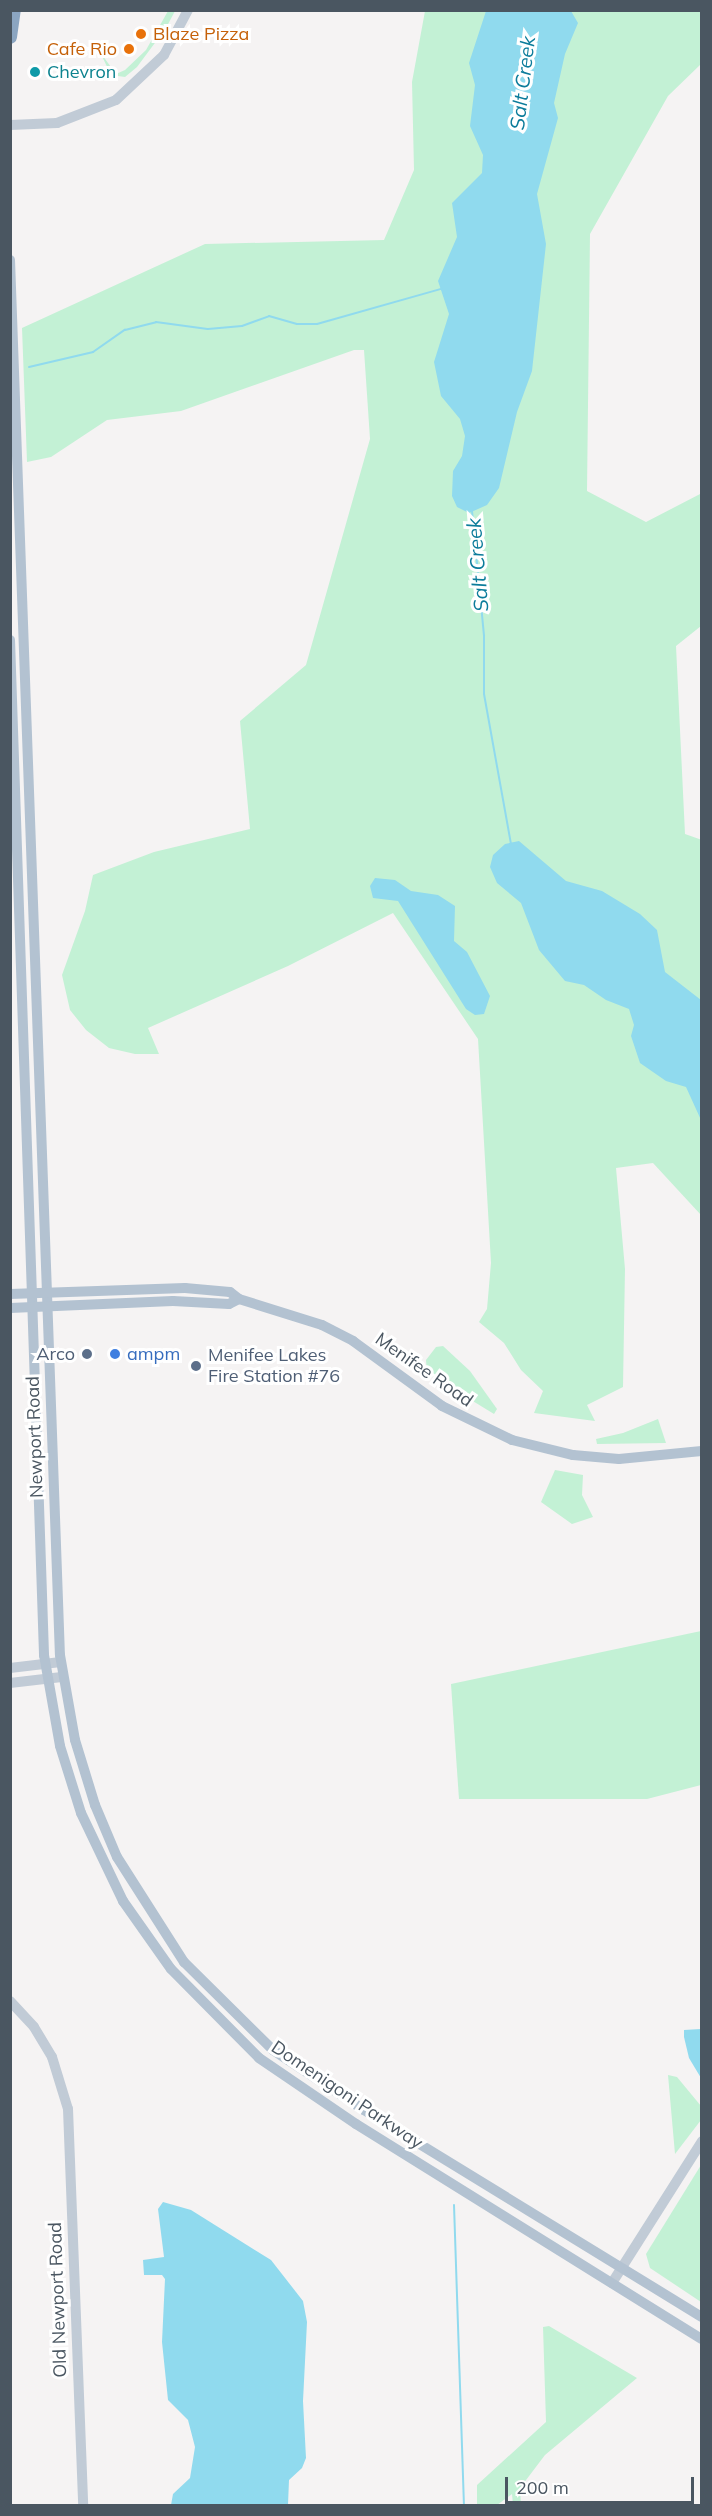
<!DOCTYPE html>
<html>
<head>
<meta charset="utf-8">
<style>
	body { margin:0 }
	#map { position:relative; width:712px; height:2516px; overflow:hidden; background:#f5f3f3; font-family:Mulish,sans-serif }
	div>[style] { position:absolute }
	.green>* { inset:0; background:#c3f1d5 }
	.water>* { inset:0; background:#90daee }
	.stream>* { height:2px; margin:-1px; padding:0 1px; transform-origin:1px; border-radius:1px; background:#90daee }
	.secondary>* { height:10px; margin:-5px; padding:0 5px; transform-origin:5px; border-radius:5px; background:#c1cbd6 }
	.primary>* { height:10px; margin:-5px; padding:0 5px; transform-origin:5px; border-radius:5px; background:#b3c2d1 }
	.highway>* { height:14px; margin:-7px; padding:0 7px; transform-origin:7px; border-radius:7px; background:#8ba5c1 }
	.dots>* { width:16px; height:16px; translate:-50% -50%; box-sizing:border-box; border:3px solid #fff; border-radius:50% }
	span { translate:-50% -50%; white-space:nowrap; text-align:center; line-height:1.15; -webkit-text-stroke:6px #fff; paint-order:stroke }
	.food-label { font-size:18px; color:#c56008 }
	.left { translate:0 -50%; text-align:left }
	.right { translate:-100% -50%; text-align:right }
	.culture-label { font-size:18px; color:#0d838f }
	.service-label { font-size:18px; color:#4e5e75 }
	.shop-label { font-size:18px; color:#366cbe }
	.street-label { font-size:18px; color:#4a5661 }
	.water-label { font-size:20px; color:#0c7c9b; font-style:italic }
	.frame { position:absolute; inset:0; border:12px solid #4a5661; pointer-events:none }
	.scale { position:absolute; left:505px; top:2477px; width:189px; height:27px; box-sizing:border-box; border:3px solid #4a5661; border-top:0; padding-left:8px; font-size:18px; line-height:21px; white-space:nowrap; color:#4a5661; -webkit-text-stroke:4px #fff; paint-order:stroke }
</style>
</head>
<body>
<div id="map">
	<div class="green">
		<div style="clip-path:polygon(168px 11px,175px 11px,166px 28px,137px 67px,125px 77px,111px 75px,100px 52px,116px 74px,125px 70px,146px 50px)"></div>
		<div style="clip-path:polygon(425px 11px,701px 11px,701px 64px,668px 96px,590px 234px,587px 491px,646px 522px,702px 493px,701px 626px,676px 646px,685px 834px,702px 840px,701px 1215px,653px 1163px,616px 1168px,625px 1269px,623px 1387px,587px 1405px,595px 1421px,534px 1413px,543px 1391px,521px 1370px,504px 1343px,479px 1322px,487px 1309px,491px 1263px,478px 1039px,393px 913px,288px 966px,148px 1028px,159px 1054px,135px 1054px,109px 1048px,86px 1030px,70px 1010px,62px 975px,85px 911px,93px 875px,154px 852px,250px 829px,240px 721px,306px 665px,370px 439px,364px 350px,354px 350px,181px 411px,107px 420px,51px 457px,27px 462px,22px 328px,205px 244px,384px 240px,414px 170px,412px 82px)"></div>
		<div style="clip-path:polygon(443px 1346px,470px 1371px,497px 1409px,494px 1414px,427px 1373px,426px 1360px,436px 1347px)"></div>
		<div style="clip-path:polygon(658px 1419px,666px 1443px,597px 1444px,596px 1439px,623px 1433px)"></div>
		<div style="clip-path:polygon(555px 1470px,583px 1475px,582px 1495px,593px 1517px,572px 1524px,541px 1502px)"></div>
		<div style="clip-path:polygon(701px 1631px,701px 1785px,647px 1799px,459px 1799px,451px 1684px)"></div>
		<div style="clip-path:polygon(668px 2075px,677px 2077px,701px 2106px,701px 2120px,675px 2154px)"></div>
		<div style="clip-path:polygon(701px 2165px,701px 2302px,650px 2268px,646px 2254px)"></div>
		<div style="clip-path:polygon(549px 2326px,637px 2378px,545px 2455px,520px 2488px,521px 2505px,513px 2505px,512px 2494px,497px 2505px,477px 2505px,477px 2485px,546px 2422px,543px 2327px)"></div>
	</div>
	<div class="water">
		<div style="clip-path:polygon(486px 11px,571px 11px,578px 23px,565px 54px,554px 103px,558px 118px,537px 194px,546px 244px,532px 371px,517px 412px,499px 488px,487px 505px,469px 513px,457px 507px,452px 496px,453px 471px,462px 456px,465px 436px,460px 419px,441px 396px,434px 362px,449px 314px,438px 281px,457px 237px,452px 203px,482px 173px,483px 155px,470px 126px,475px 85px,469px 63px)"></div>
		<div style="clip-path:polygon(519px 841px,566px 881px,602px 891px,640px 914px,657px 930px,665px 972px,701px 1000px,701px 1120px,686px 1087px,666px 1081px,640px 1063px,631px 1036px,634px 1025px,629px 1009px,606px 1000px,584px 985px,565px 981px,539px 950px,521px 903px,497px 883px,490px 867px,493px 855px,505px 844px)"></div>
		<div style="clip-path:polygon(375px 878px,395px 880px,411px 891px,438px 895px,455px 906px,454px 941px,467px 952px,490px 996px,484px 1014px,475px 1015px,466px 1009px,398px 901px,373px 898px,370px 886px)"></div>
		<div style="clip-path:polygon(701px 2029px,702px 2029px,701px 2078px,689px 2058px,684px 2037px,684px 2030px)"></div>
		<div style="clip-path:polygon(163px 2202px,191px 2210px,271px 2260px,303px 2301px,307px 2322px,303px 2401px,306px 2458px,302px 2468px,289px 2480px,288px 2505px,171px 2505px,173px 2494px,190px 2478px,195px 2447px,188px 2420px,168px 2400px,162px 2342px,165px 2279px,162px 2275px,144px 2275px,143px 2260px,164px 2257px,158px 2209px)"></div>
	</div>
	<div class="stream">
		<div style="left:29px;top:367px;width:66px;rotate:-13.2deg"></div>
		<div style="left:93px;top:352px;width:39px;rotate:-35deg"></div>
		<div style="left:125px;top:330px;width:32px;rotate:-14deg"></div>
		<div style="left:156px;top:322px;width:52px;rotate:7.7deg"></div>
		<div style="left:208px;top:329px;width:34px;rotate:-5deg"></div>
		<div style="left:242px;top:326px;width:29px;rotate:-20deg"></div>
		<div style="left:269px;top:316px;width:29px;rotate:16deg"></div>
		<div style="left:297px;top:324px;width:20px"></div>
		<div style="left:317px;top:324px;width:129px;rotate:-15.8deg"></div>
		<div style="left:472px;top:511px;width:126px;rotate:84.5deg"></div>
		<div style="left:484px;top:636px;width:58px;rotate:90deg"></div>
		<div style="left:484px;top:694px;width:152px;rotate:79.8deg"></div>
		<div style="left:454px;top:2205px;width:301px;rotate:88.1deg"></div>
	</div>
	<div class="secondary">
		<div style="left:10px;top:125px;width:47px;rotate:-2.4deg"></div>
		<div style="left:57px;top:123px;width:63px;rotate:-21.3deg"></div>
		<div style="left:116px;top:100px;width:66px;rotate:-43.2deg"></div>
		<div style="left:164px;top:55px;width:51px;rotate:-61.9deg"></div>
		<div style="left:10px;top:1668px;width:51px;rotate:-6.7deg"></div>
		<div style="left:10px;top:1683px;width:52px;rotate:-6.6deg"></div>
		<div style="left:10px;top:2001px;width:35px;rotate:47deg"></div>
		<div style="left:34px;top:2027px;width:35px;rotate:59deg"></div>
		<div style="left:52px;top:2057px;width:54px;rotate:72.9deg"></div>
		<div style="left:68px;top:2109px;width:397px;rotate:87.8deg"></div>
		<div style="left:612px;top:2283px;width:168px;rotate:-57.6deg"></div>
	</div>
	<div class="primary">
		<div style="left:10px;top:260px;width:1396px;rotate:87.95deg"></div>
		<div style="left:60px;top:1655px;width:86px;rotate:80deg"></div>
		<div style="left:75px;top:1740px;width:68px;rotate:72.9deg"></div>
		<div style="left:95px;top:1805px;width:56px;rotate:67.1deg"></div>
		<div style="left:117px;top:1857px;width:125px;rotate:57.5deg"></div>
		<div style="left:184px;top:1962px;width:125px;rotate:44.7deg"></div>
		<div style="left:273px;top:2050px;width:109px;rotate:33.4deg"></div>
		<div style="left:364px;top:2110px;width:396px;rotate:31.5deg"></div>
		<div style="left:10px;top:640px;width:1016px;rotate:88.08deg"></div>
		<div style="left:44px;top:1655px;width:92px;rotate:80deg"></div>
		<div style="left:60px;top:1746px;width:70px;rotate:72.6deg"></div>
		<div style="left:81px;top:1813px;width:98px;rotate:64.5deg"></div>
		<div style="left:123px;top:1901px;width:83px;rotate:54.8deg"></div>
		<div style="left:171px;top:1969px;width:125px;rotate:45.3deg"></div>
		<div style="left:259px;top:2058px;width:117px;rotate:34.2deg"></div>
		<div style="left:356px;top:2124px;width:407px;rotate:31.9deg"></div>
		<div style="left:10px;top:1294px;width:175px;rotate:-2deg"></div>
		<div style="left:185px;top:1288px;width:45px;rotate:5.1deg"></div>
		<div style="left:230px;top:1292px;width:11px;rotate:38deg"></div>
		<div style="left:239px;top:1299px;width:87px;rotate:17.4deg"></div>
		<div style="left:322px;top:1325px;width:35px;rotate:27deg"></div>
		<div style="left:353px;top:1341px;width:110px;rotate:36.1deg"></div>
		<div style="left:442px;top:1406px;width:78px;rotate:25.9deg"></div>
		<div style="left:512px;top:1440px;width:63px;rotate:13.8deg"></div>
		<div style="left:573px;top:1455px;width:46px;rotate:5deg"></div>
		<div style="left:619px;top:1459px;width:83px;rotate:-5.5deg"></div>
		<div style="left:10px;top:1308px;width:163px;rotate:-2.5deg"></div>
		<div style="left:173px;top:1301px;width:56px;rotate:3.1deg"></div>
		<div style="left:229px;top:1304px;width:11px;rotate:-27deg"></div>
	</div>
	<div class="highway">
		<div style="left:10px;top:37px;width:27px;rotate:-82deg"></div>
	</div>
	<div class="dots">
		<div style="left:141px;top:34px;background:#e8710a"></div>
		<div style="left:129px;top:49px;background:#e8710a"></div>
		<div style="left:35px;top:72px;background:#0f9aa8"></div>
		<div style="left:87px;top:1354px;background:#5c6f8a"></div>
		<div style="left:115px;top:1354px;background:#3f7fe0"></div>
		<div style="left:196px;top:1366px;background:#5c6f8a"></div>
	</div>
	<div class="food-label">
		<span class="left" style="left:153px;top:34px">Blaze Pizza</span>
		<span class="right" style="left:117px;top:49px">Cafe Rio</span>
	</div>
	<div class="culture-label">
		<span class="left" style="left:47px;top:72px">Chevron</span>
	</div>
	<div class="service-label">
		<span class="right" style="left:75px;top:1354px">Arco</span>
		<span class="left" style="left:208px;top:1366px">Menifee Lakes<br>Fire Station #76</span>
	</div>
	<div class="shop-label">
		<span class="left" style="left:127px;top:1354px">ampm</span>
	</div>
	<div class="street-label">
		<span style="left:424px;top:1370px;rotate:35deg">Menifee Road</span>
		<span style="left:35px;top:1437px;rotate:-92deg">Newport Road</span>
		<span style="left:347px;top:2095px;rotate:34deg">Domenigoni Parkway</span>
		<span style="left:58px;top:2300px;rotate:-92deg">Old Newport Road</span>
	</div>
	<div class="water-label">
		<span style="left:522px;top:83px;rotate:-83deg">Salt Creek</span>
		<span style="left:477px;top:565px;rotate:-95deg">Salt Creek</span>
	</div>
	<div class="frame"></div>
	<div class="scale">200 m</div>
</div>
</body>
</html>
